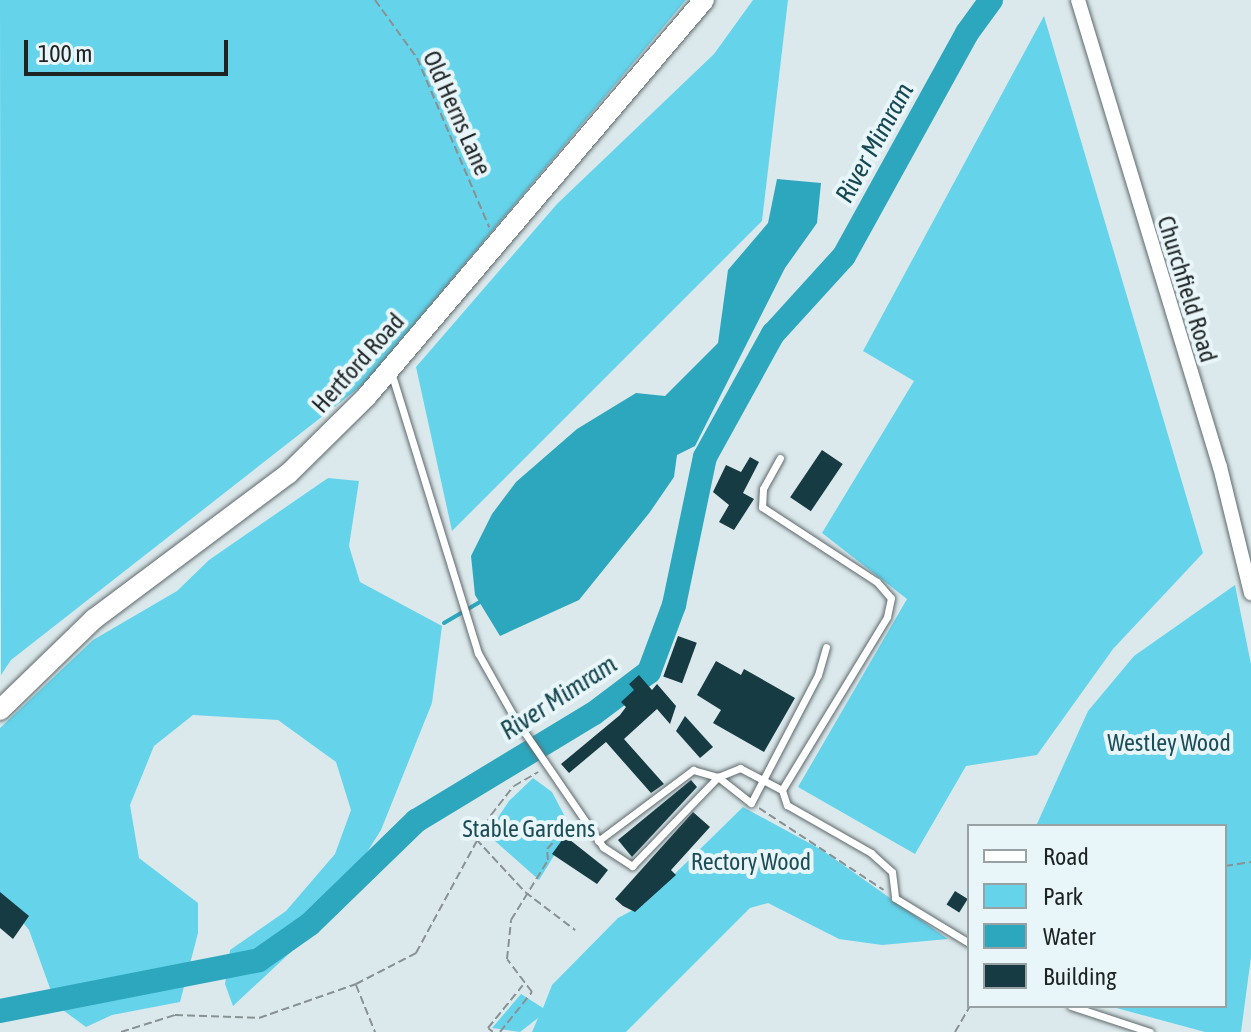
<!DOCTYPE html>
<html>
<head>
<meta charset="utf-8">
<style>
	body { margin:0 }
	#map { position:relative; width:1251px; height:1032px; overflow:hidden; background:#dce9ec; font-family:"Asap Condensed",sans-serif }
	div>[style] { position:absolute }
	.green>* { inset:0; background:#65d4eb }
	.water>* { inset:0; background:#2ca7be }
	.stream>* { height:4px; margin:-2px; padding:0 2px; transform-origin:2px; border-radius:2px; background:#2ca7be }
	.river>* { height:24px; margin:-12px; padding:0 12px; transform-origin:12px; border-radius:12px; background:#2ca7be }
	.building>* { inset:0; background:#163b42; transform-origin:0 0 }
	.path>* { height:2px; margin-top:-1px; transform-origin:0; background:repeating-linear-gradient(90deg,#889294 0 8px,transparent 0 12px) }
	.roads { filter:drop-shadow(0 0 2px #5e696c) drop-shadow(0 0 2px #5e696c) }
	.service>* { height:7px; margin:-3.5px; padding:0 3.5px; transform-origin:3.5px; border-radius:3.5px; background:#fff }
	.minor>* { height:14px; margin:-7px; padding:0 7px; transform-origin:7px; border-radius:7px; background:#fff }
	.secondary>* { height:20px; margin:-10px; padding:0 10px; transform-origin:10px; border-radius:10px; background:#fff }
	span { translate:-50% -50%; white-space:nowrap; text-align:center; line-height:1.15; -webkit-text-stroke:8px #e9f6f9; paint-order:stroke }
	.street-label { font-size:24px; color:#1e2324 }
	.park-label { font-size:24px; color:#1d4e58 }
	.water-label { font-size:26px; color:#164852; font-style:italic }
	.legend { position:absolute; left:967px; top:824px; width:260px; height:184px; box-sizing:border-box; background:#e9f6f9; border:2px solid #98a2a4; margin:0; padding:10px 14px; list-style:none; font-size:24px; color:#1e2324 }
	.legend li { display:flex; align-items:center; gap:16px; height:40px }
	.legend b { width:40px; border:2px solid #98a2a4 }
	.scale { position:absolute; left:24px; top:40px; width:204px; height:36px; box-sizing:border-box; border:4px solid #1e2324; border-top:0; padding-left:10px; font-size:24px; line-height:28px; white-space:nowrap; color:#1e2324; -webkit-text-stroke:6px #e9f6f9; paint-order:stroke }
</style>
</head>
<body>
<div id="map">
	<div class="green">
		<div style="clip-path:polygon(0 0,686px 0,365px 383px,11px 660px,1px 675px)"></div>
		<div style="clip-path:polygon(753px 0,788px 0,762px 221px,452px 531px,416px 367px,557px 204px,714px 54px)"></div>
		<div style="clip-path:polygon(1044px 16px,1203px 553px,1113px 649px,1037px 755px,966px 766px,915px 854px,798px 787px,907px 599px,822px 533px,914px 381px,863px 351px)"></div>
		<div style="clip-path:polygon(328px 478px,359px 481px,349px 546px,360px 582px,442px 626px,432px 703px,381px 830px,323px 922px,233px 1006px,225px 984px,230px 950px,286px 911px,335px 854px,351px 810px,336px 762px,278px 720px,193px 715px,154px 746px,130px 805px,139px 858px,198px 903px,198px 933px,180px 1002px,112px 1015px,86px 1027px,56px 1005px,29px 930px,0 895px,0 728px,93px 640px,177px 591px,209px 560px)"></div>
		<div style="clip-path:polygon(1235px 585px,1251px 664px,1251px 957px,1241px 1032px,1205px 1032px,1109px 1006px,1225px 1006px,1225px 826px,1036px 826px,1088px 711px,1134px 656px)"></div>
		<div style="clip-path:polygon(533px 778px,552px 792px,571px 828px,539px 880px,487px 834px,509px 801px)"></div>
		<div style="clip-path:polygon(743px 807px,822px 850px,948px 939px,882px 945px,839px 939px,768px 903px,750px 908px,626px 1032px,532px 1032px,538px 1018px,520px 1032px,492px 1028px,521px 994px,543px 1008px,552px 985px,618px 918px,644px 904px)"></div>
	</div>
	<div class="water">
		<div style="clip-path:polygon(777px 179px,821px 183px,817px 223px,785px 268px,695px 446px,677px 455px,674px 477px,650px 512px,579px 600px,500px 636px,475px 595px,471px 556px,492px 514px,516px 482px,577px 429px,636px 393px,665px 396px,718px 343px,728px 270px,768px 223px)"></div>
	</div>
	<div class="stream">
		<div style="left:444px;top:623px;width:42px;rotate:-30.3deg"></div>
	</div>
	<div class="river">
		<div style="left:0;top:1011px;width:264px;rotate:-11.1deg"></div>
		<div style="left:259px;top:960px;width:62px;rotate:-35.2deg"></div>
		<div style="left:310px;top:924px;width:148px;rotate:-44.2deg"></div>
		<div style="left:416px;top:821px;width:207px;rotate:-31.2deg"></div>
		<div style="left:593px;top:714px;width:70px;rotate:-36.9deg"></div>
		<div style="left:649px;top:672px;width:72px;rotate:-69.5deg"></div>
		<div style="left:674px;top:605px;width:151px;rotate:-78.2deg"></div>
		<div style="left:705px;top:457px;width:141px;rotate:-61.1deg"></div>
		<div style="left:773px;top:334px;width:105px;rotate:-47.7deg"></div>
		<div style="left:844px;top:256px;width:255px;rotate:-61.1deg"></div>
		<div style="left:967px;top:33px;width:41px;rotate:-54deg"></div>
	</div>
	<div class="building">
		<div style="left:822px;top:450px;width:25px;height:57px;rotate:34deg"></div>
		<div style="clip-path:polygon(750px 457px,759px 462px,743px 493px,754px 499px,734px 530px,719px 522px,729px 505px,713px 492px,726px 465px,741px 472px)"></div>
		<div style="left:678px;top:636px;width:20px;height:43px;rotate:20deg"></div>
		<div style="clip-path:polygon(716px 661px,741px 675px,744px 669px,795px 698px,764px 752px,713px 723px,721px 710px,697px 695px)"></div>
		<div style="clip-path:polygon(639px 675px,652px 690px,657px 684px,676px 706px,670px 724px,657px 709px,624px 739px,664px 784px,651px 793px,606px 742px,569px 773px,561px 764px,620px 715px,626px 707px,621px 702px,634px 690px,629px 684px)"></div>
		<div style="clip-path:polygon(685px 716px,713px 747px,700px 758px,676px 731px)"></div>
		<div style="clip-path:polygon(691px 780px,697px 787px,632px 857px,618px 840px)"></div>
		<div style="clip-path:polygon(693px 812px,710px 827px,671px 870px,676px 875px,635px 912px,623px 906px,615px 899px)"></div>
		<div style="clip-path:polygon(565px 836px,608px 870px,597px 884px,552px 854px)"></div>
		<div style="left:955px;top:891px;width:15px;height:16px;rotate:32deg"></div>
		<div style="clip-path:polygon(0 892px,29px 916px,13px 939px,0 928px)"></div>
	</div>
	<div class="path">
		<div style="left:375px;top:0;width:72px;rotate:54.1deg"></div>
		<div style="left:417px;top:58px;width:184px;rotate:66.9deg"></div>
		<div style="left:759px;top:808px;width:149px;rotate:33.3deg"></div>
		<div style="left:476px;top:839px;width:72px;rotate:47.2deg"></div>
		<div style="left:525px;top:892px;width:63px;rotate:37.2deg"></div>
		<div style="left:1225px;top:866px;width:26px;rotate:-9deg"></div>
		<div style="left:356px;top:985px;width:51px;rotate:68deg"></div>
		<div style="left:121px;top:1032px;width:57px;rotate:-17.5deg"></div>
		<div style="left:175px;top:1015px;width:84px;rotate:2deg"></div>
		<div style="left:259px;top:1018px;width:103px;rotate:-19.3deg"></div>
		<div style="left:356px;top:984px;width:68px;rotate:-27.3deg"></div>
		<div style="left:416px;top:953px;width:157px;rotate:-61.5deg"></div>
		<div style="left:491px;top:815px;width:37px;rotate:-52deg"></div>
		<div style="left:514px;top:786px;width:28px;rotate:-30deg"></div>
		<div style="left:493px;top:1032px;width:6px;rotate:-141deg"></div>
		<div style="left:488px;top:1028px;width:55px;rotate:-50.9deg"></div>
		<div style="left:500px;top:1032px;width:51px;rotate:-51.3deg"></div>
		<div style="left:532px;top:992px;width:41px;rotate:-127.1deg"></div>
		<div style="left:507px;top:959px;width:39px;rotate:-84deg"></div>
		<div style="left:511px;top:920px;width:70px;rotate:-58.3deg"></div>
		<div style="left:548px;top:860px;width:11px;rotate:-95deg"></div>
		<div style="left:547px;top:849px;width:37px;rotate:-47deg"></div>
		<div style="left:955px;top:1032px;width:30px;rotate:-60deg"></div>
	</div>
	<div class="roads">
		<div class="service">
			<div style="left:391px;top:372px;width:294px;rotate:72.8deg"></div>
			<div style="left:478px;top:653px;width:73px;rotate:60.6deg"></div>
			<div style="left:514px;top:717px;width:158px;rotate:55.6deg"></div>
			<div style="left:603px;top:847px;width:35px;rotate:33deg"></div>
			<div style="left:632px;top:866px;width:124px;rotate:-46deg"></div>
			<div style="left:718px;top:777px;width:24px;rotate:-22deg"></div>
			<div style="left:740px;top:768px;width:47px;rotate:27.6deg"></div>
			<div style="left:782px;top:790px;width:16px;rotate:72deg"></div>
			<div style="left:787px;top:805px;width:97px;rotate:29.7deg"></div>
			<div style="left:871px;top:853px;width:28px;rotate:42deg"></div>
			<div style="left:892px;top:872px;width:26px;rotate:83deg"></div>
			<div style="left:895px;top:898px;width:87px;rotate:31.3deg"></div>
			<div style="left:780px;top:458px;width:35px;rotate:119deg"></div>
			<div style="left:763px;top:489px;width:18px;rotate:93deg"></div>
			<div style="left:762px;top:507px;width:137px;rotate:33.1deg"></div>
			<div style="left:877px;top:582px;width:21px;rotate:49deg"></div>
			<div style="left:891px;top:598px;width:19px;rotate:102deg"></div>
			<div style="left:887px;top:617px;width:202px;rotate:121.3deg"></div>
			<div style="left:598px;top:841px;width:119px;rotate:-36.8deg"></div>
			<div style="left:693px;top:770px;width:26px;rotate:16deg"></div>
			<div style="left:718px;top:777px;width:42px;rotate:38.2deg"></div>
			<div style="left:751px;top:803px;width:144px;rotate:-62.4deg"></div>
			<div style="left:818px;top:675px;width:29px;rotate:-74deg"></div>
			<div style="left:1071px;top:1006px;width:83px;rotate:18.2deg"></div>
		</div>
		<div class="minor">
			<div style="left:1078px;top:0;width:488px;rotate:73.1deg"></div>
			<div style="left:1220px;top:467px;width:130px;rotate:76.2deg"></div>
		</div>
		<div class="secondary">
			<div style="left:0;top:710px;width:131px;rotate:-44.1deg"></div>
			<div style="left:94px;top:619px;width:242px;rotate:-36.8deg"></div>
			<div style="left:288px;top:474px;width:111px;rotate:-44.6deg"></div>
			<div style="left:367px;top:396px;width:520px;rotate:-49.6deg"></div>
		</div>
	</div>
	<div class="street-label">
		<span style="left:457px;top:113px;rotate:66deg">Old Herns Lane</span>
		<span style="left:1187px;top:289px;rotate:73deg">Churchfield Road</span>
		<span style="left:358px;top:363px;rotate:-48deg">Hertford Road</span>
	</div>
	<div class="park-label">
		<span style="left:1169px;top:743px">Westley Wood</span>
		<span style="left:529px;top:829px">Stable Gardens</span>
		<span style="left:751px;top:862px">Rectory Wood</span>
	</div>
	<div class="water-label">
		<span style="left:875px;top:143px;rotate:-61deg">River Mimram</span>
		<span style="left:559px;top:698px;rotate:-33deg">River Mimram</span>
	</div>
	<ul class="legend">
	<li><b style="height:10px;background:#fff"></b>Road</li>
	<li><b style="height:22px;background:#65d4eb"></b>Park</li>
	<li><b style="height:22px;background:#2ca7be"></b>Water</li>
	<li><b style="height:22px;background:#163b42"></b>Building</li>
	</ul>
	<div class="scale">100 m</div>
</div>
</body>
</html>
